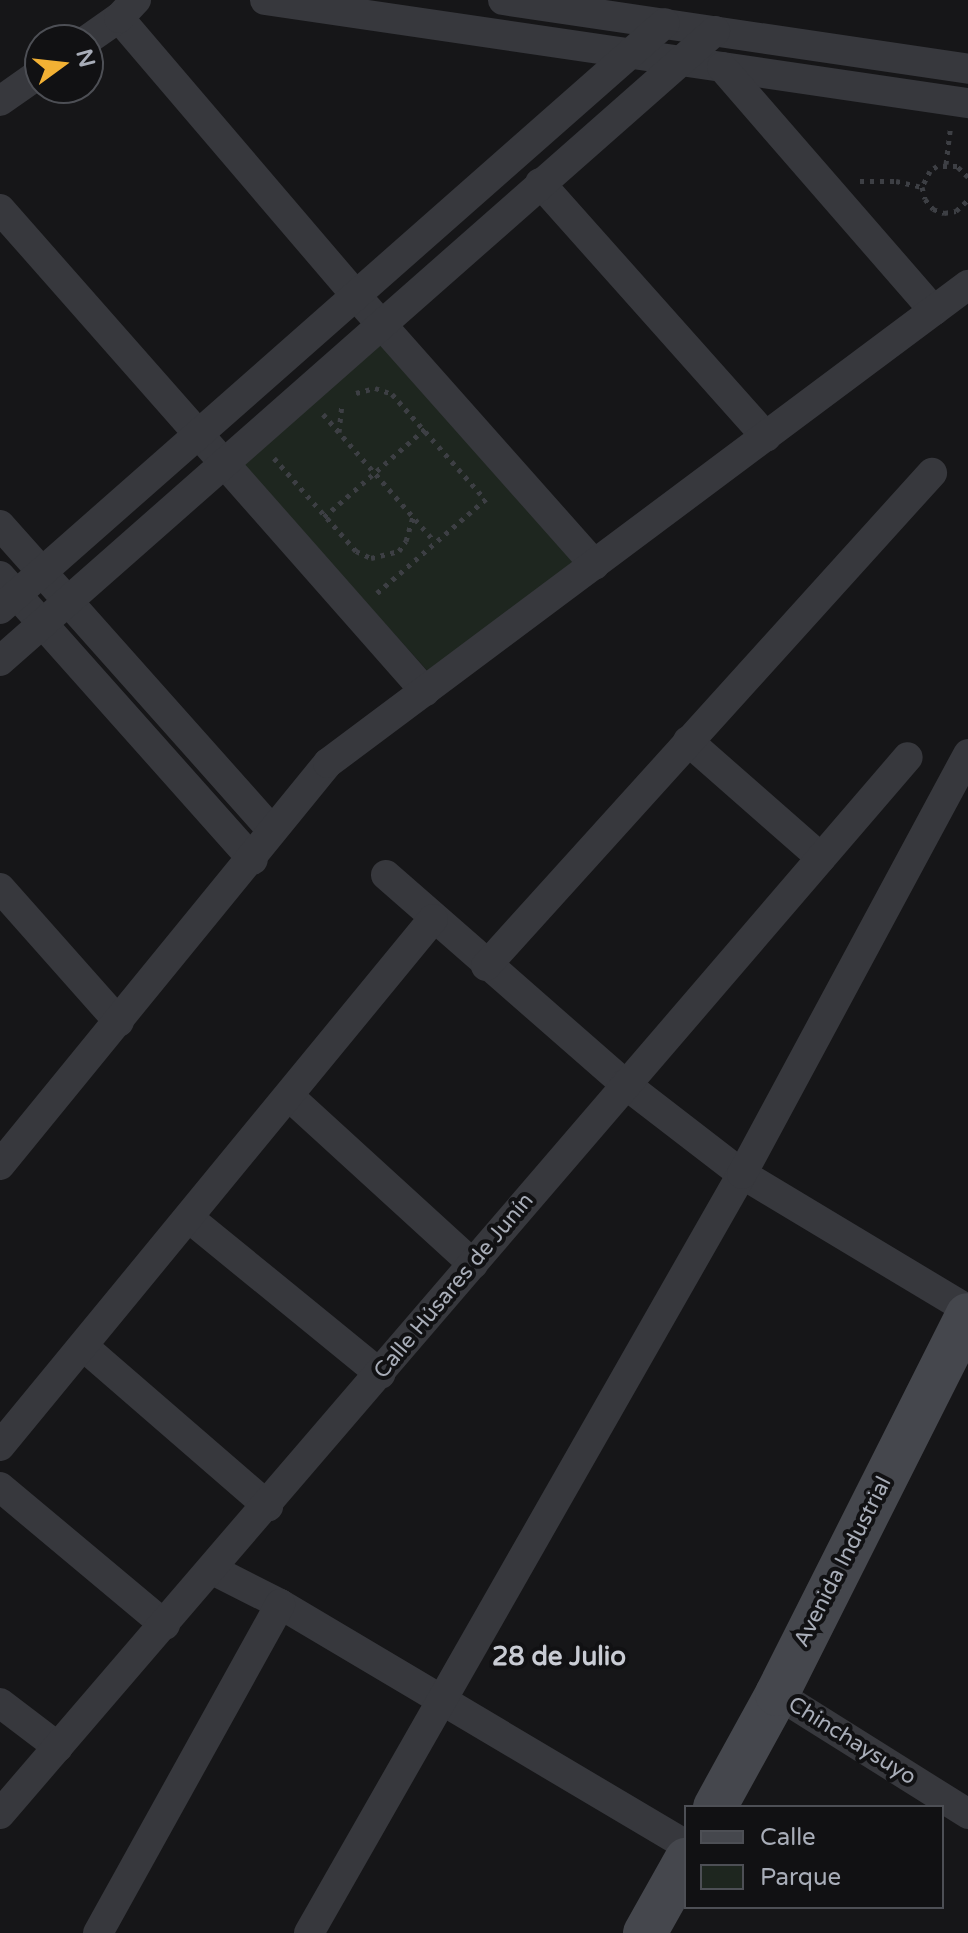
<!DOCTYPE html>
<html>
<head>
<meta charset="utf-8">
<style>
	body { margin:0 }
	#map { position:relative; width:968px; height:1933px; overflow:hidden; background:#161618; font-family:"Varela Round",sans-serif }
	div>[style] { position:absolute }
	.green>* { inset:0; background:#1e261f; transform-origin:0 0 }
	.path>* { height:5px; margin-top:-2.5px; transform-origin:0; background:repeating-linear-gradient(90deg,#3d3f44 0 4px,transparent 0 10px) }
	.street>* { height:30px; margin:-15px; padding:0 15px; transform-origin:15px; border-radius:15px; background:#37383d }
	.secondary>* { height:44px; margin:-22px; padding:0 22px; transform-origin:22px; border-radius:22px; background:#45474d }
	span { translate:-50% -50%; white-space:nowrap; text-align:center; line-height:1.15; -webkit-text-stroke:8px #111113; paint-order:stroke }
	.street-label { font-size:22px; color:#a8adb8 }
	.quarter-label { font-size:26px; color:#c9ccd4; font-weight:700 }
	.legend { position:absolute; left:684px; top:1805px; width:260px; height:104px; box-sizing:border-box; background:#111113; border:2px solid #4d4f55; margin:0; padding:10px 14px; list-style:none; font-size:24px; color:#a8adb8 }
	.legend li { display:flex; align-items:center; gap:16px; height:40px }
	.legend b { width:40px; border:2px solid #4d4f55 }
	.north { position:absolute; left:24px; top:24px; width:80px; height:80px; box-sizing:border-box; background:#111113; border:2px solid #4d4f55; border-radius:50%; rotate:75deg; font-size:22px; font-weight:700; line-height:32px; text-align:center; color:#a8adb8 }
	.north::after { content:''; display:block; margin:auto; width:28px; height:36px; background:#f2b134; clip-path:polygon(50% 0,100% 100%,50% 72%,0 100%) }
</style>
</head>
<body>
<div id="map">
	<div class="green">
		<div style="left:379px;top:339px;width:300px;height:186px;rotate:48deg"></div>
	</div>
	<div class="path">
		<div style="left:946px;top:164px;width:35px;rotate:-83deg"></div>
		<div style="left:968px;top:177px;width:16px;rotate:-135deg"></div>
		<div style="left:957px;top:166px;width:20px;rotate:180deg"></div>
		<div style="left:937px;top:166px;width:9px;rotate:144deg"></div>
		<div style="left:930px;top:171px;width:18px;rotate:117deg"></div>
		<div style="left:922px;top:187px;width:12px;rotate:76deg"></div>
		<div style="left:925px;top:199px;width:13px;rotate:51deg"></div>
		<div style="left:933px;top:209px;width:12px;rotate:20deg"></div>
		<div style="left:944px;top:213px;width:12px;rotate:-9deg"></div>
		<div style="left:956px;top:211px;width:16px;rotate:-43deg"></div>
		<div style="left:860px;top:181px;width:36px"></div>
		<div style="left:896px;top:181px;width:27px;rotate:13deg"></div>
		<div style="left:356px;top:393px;width:20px;rotate:-15deg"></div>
		<div style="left:375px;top:388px;width:18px;rotate:19deg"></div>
		<div style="left:392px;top:394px;width:140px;rotate:48.5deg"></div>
		<div style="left:323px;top:414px;width:170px;rotate:48.8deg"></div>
		<div style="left:339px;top:432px;width:28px;rotate:-84deg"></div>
		<div style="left:274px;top:458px;width:124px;rotate:48.6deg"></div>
		<div style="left:356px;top:551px;width:17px;rotate:25deg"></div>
		<div style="left:371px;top:558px;width:29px;rotate:-14deg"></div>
		<div style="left:399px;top:551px;width:12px;rotate:-55deg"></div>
		<div style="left:406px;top:541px;width:25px;rotate:-74deg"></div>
		<div style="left:324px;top:517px;width:134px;rotate:-41.1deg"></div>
		<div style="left:377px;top:593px;width:145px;rotate:-40.8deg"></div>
	</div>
	<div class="street">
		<div style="left:265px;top:0;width:711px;rotate:8.34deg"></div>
		<div style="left:503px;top:0;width:470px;rotate:8.4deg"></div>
		<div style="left:119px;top:18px;width:367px;rotate:49.5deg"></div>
		<div style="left:357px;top:297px;width:358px;rotate:48.4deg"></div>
		<div style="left:87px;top:40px;width:39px;rotate:-35deg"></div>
		<div style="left:119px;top:18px;width:25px;rotate:-47deg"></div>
		<div style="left:722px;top:67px;width:323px;rotate:49deg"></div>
		<div style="left:0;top:101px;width:49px;rotate:-35deg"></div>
		<div style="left:540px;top:183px;width:340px;rotate:48.3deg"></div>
		<div style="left:0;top:209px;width:643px;rotate:48.6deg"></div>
		<div style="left:0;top:525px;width:407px;rotate:48.3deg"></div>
		<div style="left:0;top:576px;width:380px;rotate:48.3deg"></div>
		<div style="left:0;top:609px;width:886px;rotate:-41.39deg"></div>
		<div style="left:0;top:661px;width:953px;rotate:-41.38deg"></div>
		<div style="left:688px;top:741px;width:177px;rotate:41.3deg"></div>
		<div style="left:386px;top:875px;width:317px;rotate:41.2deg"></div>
		<div style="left:625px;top:1084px;width:148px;rotate:37.6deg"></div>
		<div style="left:742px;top:1174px;width:264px;rotate:31deg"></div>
		<div style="left:0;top:888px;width:179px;rotate:48.4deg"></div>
		<div style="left:486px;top:966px;width:665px;rotate:-47.87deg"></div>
		<div style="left:290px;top:1097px;width:248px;rotate:42.4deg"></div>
		<div style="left:0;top:1165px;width:519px;rotate:-50.79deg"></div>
		<div style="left:328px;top:763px;width:799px;rotate:-36.76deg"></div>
		<div style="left:189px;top:1218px;width:247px;rotate:39.2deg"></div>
		<div style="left:83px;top:1346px;width:245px;rotate:40.9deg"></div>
		<div style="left:0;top:1446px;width:682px;rotate:-50.59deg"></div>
		<div style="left:0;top:1487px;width:215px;rotate:39.9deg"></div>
		<div style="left:213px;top:1570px;width:75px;rotate:26.9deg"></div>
		<div style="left:280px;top:1604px;width:472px;rotate:30.7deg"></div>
		<div style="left:777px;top:1694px;width:226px;rotate:32.1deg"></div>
		<div style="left:0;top:1703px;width:73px;rotate:37.2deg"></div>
		<div style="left:0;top:1814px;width:1393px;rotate:-49.34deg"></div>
		<div style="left:98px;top:1933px;width:376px;rotate:-61deg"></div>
		<div style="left:309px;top:1933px;width:874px;rotate:-60.3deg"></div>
		<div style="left:742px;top:1174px;width:477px;rotate:-61.7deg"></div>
	</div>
	<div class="secondary">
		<div style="left:715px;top:1807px;width:129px;rotate:-61.2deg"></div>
		<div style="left:777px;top:1694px;width:424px;rotate:-63.3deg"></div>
		<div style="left:645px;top:1933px;width:84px;rotate:-60.7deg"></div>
	</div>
	<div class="street-label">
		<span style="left:454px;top:1286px;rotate:-50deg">Calle Húsares de Junín</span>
		<span style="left:843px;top:1562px;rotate:-63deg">Avenida Industrial</span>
		<span style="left:852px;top:1741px;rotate:32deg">Chinchaysuyo</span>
	</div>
	<div class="quarter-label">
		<span style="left:559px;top:1657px">28 de Julio</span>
	</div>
	<ul class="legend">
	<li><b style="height:10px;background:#45474d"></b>Calle</li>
	<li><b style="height:22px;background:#1e261f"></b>Parque</li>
	</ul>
	<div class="north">N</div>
</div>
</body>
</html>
